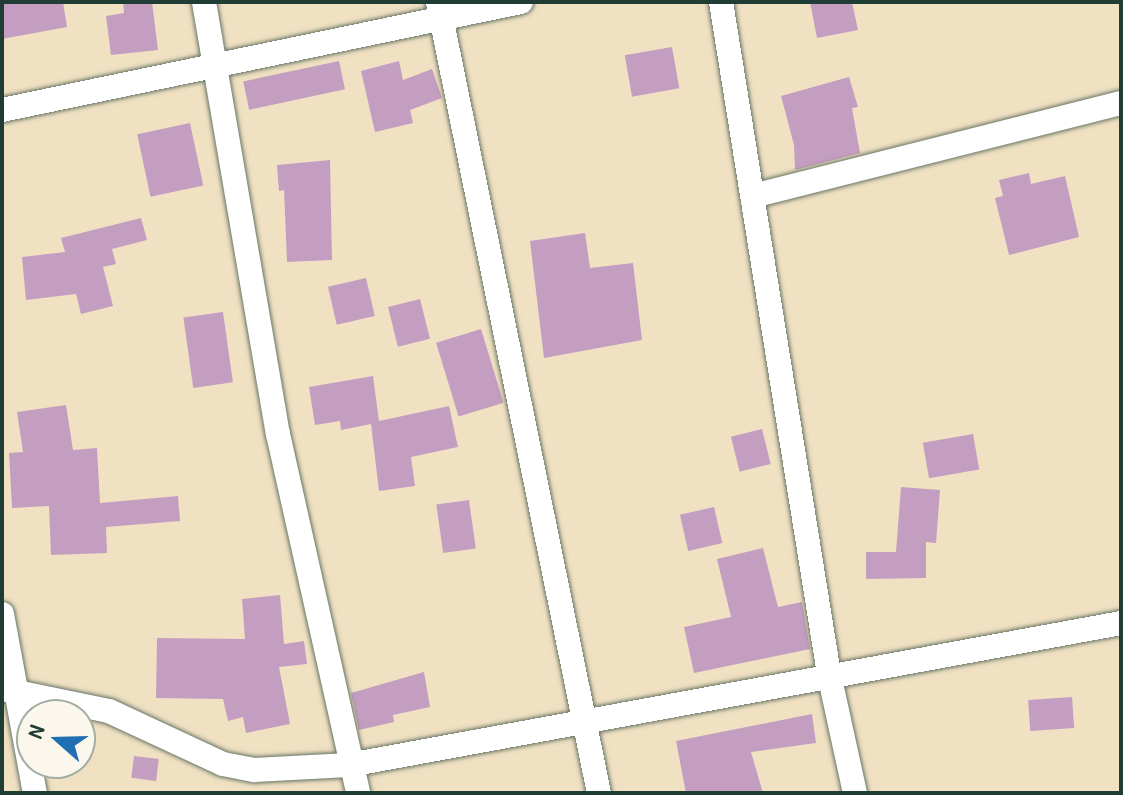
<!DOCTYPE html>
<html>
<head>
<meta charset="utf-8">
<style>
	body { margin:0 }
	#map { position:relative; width:1123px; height:795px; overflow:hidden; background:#f1e1c3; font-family:"Patrick Hand",sans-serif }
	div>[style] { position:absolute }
	.building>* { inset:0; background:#c49ec1; transform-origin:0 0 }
	.roads { filter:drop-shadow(0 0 2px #687666) drop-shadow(0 0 2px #687666) }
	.minor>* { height:24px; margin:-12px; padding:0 12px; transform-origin:12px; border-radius:12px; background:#fff }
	span { translate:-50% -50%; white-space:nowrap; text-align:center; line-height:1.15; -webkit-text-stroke:6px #fbf7ec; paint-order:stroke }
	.frame { position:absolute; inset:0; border:4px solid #1f3d34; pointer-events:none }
	.north { position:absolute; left:16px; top:699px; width:80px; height:80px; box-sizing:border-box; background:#fbf7ec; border:2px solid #a3ada2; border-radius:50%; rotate:290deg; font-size:22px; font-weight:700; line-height:32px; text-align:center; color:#1f3d34 }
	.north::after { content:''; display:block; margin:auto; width:28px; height:36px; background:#1f6fb2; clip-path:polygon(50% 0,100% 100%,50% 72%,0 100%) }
</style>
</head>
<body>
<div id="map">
	<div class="building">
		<div style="clip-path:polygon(2px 2px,63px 2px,67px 27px,2px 39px)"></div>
		<div style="clip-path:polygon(123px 2px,152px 2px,158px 50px,111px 55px,106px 16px,124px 13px)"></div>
		<div style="clip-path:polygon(810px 2px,852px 2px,858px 30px,817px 38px)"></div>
		<div style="left:672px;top:47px;width:42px;height:48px;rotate:80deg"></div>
		<div style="left:339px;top:61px;width:29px;height:98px;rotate:78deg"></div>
		<div style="clip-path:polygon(399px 61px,403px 80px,432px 69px,442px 98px,410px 110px,413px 123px,375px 132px,361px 71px)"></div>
		<div style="clip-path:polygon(849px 77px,858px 107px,852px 108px,860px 153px,795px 170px,794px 145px,781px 96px)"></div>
		<div style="left:190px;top:123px;width:64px;height:54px;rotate:78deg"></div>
		<div style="clip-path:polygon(330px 160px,332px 260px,287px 262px,284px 190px,279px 191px,277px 165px)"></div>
		<div style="clip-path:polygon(1029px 173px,1031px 184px,1065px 176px,1079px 237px,1009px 255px,995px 198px,1003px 196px,999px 180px)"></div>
		<div style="clip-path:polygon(141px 218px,147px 240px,112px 249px,116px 264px,103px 267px,113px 306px,81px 314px,76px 294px,26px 300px,22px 257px,65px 252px,61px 238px)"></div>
		<div style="clip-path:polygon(585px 233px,590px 268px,633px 263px,642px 340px,544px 358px,530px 241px)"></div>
		<div style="left:366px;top:278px;width:39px;height:39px;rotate:77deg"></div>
		<div style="left:420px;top:299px;width:41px;height:33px;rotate:76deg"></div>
		<div style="left:223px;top:312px;width:71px;height:40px;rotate:82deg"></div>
		<div style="left:481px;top:329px;width:77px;height:47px;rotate:73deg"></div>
		<div style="clip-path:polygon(373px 376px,379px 421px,449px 406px,458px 447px,411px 457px,415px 486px,379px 491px,371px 424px,341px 430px,340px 421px,315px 425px,309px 387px)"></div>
		<div style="clip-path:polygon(66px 405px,73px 450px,97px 448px,100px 503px,178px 496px,180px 521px,106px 527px,107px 553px,51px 555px,49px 506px,12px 508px,9px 453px,23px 452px,17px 412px)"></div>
		<div style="left:762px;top:429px;width:36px;height:32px;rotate:76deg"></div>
		<div style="left:973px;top:434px;width:36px;height:51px;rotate:80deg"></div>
		<div style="clip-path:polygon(901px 487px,940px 490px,936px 543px,926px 542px,926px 578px,866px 579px,866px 552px,896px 552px)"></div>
		<div style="left:469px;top:500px;width:49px;height:33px;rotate:82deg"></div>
		<div style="left:714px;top:507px;width:37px;height:35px;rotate:77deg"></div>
		<div style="clip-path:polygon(763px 548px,778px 607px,802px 602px,810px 649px,694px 673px,684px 627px,731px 617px,717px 559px)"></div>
		<div style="clip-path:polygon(280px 595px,284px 644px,304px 641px,307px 664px,279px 667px,290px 724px,246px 733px,243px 717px,228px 721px,223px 699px,156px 698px,157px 638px,245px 639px,242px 599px)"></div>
		<div style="clip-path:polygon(424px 672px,430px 707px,393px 715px,394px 722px,359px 730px,351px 693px)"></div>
		<div style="left:1072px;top:697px;width:31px;height:44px;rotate:86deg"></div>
		<div style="clip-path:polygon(812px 714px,816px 743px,751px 752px,763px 793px,686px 793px,676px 741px)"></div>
		<div style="left:134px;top:756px;width:25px;height:22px;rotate:7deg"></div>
	</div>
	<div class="roads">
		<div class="minor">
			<div style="left:204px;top:2px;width:438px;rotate:80.3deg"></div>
			<div style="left:278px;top:434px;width:368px;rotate:77.4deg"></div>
			<div style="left:438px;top:2px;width:807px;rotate:78.5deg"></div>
			<div style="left:721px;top:2px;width:681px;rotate:80.87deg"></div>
			<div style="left:829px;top:674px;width:122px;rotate:77.7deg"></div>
			<div style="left:2px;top:110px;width:530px;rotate:-11.76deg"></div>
			<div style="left:753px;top:196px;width:380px;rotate:-14.2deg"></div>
			<div style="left:2px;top:614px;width:182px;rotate:79.6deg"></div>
			<div style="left:2px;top:689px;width:109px;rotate:11.6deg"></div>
			<div style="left:109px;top:711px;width:126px;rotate:24.9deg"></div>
			<div style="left:223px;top:764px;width:32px;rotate:11deg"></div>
			<div style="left:254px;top:770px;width:95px;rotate:-3deg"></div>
			<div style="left:349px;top:765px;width:785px;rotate:-10.42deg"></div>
		</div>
	</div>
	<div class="frame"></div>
	<div class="north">N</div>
</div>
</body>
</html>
